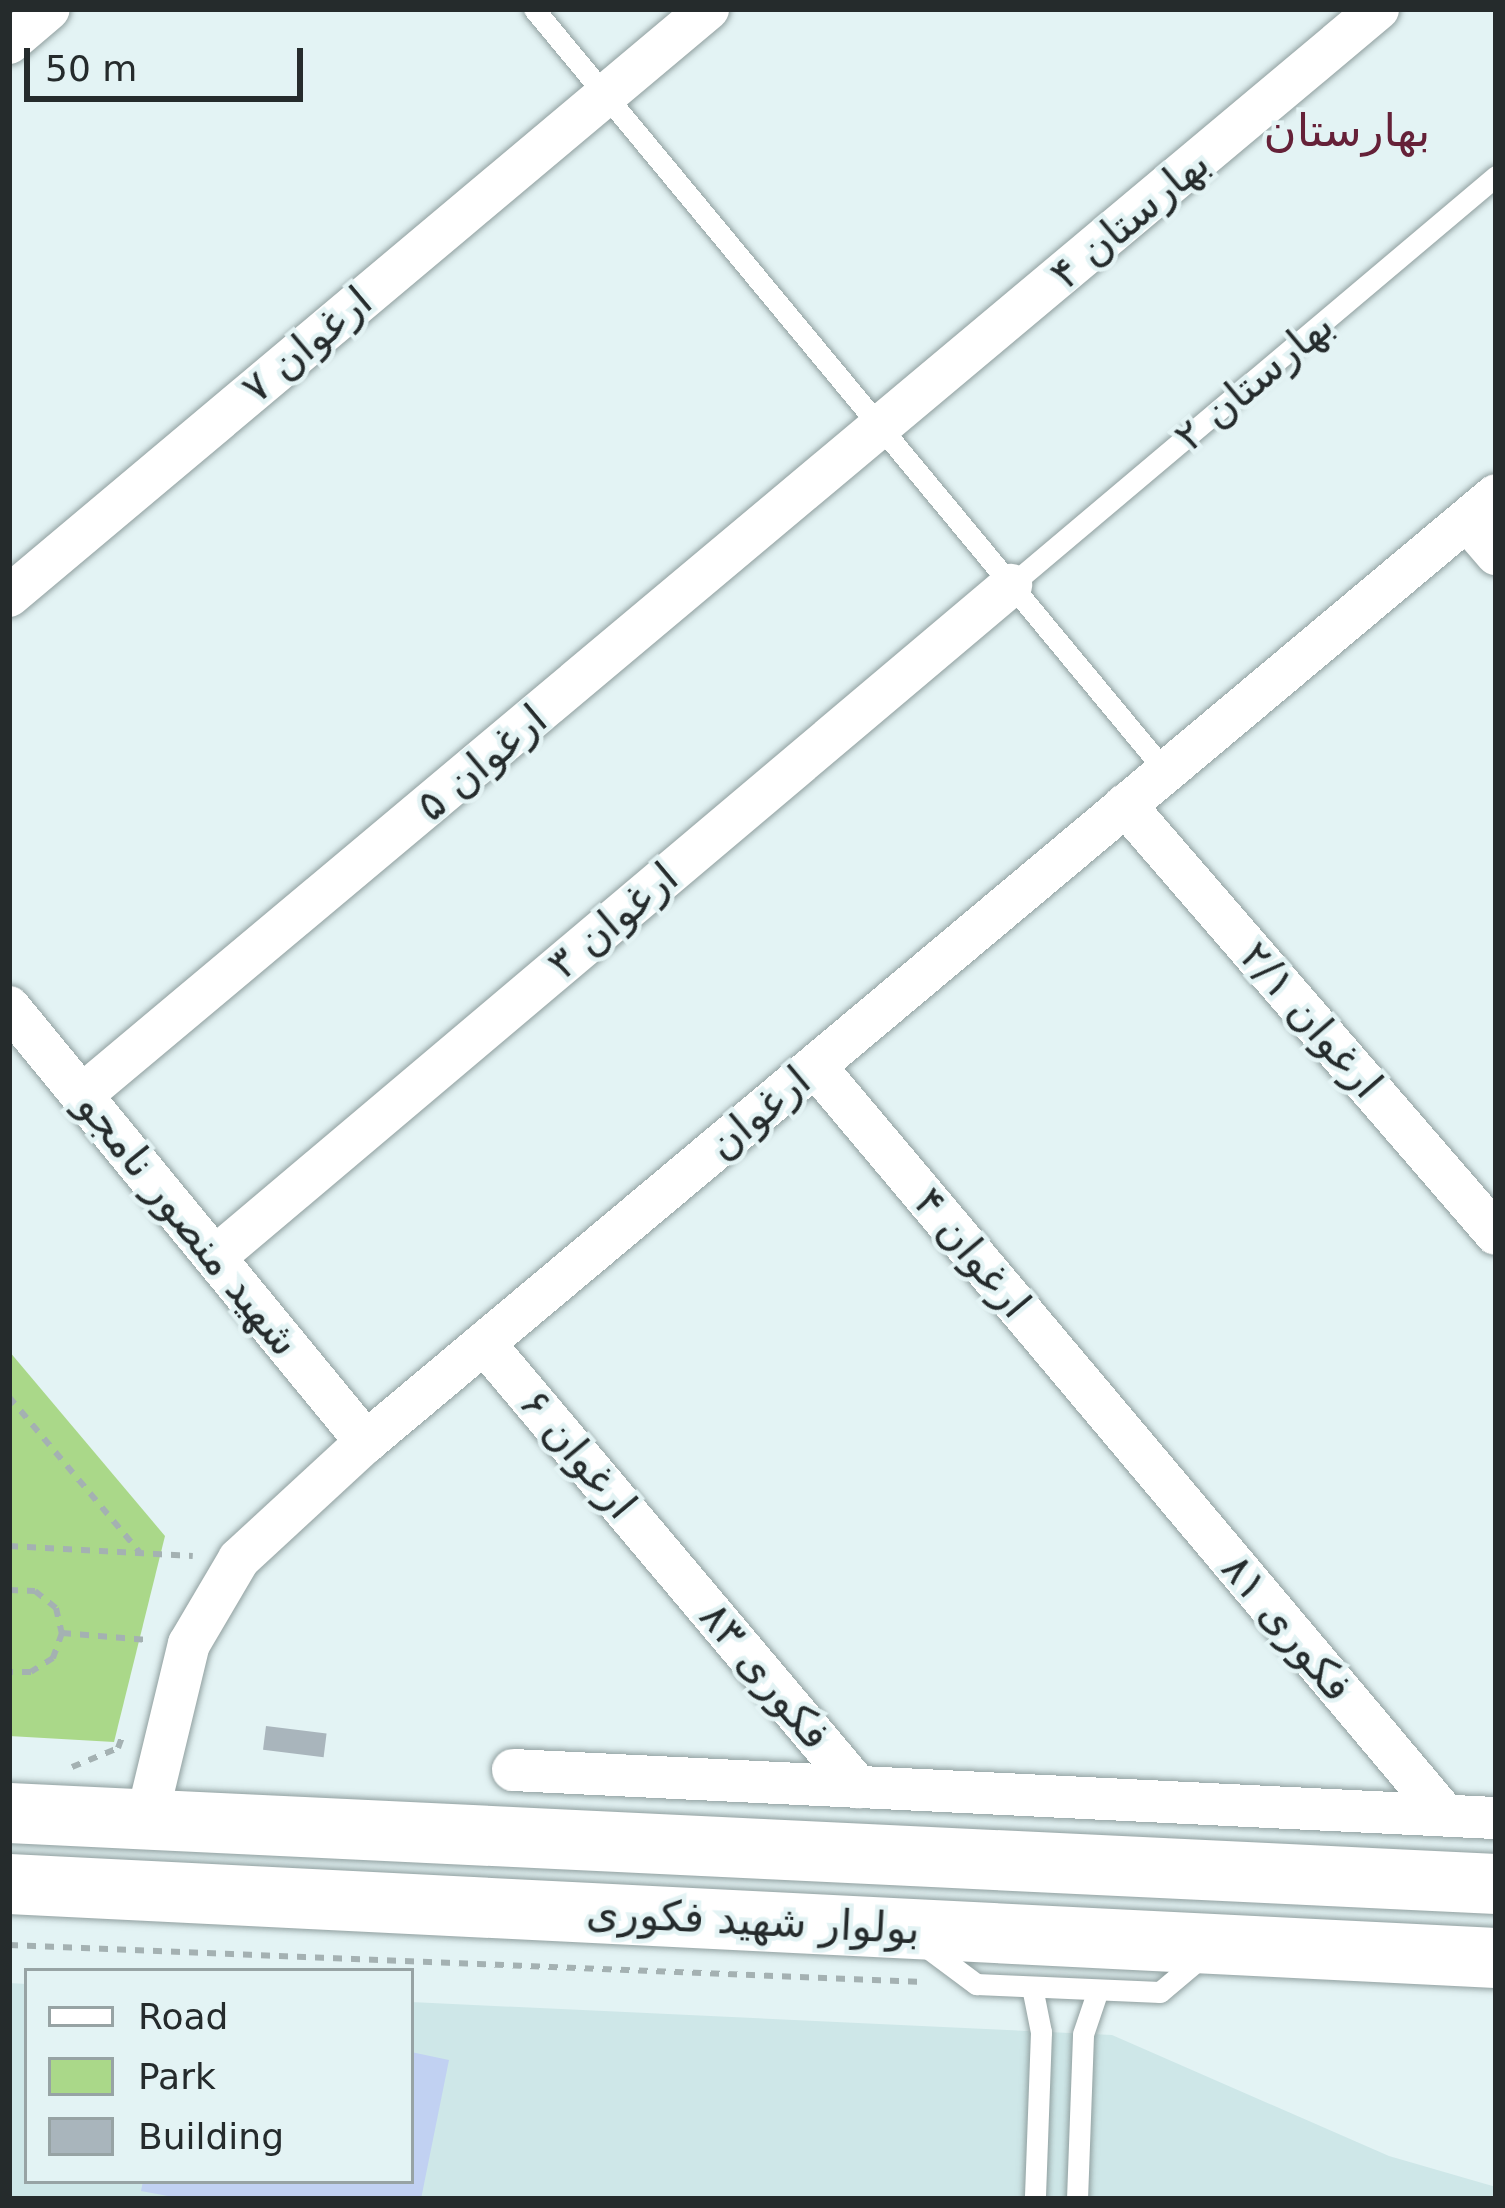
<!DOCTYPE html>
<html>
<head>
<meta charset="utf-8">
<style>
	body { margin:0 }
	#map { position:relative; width:1505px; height:2208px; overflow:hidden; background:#e3f3f4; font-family:"DejaVu Sans","Noto Naskh Arabic",sans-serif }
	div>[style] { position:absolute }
	.built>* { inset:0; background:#cee7e8 }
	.green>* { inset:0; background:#aad889 }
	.water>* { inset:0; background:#c1d1f2 }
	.building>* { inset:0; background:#a9b5bc; transform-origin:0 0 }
	.path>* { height:6px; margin-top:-3px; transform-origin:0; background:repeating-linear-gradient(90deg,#a4b1b2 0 9px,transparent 0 18px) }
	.roads { filter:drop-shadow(0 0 3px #909f9f) drop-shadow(0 0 3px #909f9f) }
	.lane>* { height:21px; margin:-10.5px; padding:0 10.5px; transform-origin:10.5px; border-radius:10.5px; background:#fff }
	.street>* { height:42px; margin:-21px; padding:0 21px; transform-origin:21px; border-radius:21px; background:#fff }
	.secondary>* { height:60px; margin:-30px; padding:0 30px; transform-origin:30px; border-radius:30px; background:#fff }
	span { translate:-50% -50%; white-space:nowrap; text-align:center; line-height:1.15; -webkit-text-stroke:9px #e3f3f4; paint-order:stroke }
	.street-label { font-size:42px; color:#252b2c }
	.neighbourhood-label { font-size:45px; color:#652138 }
	.frame { position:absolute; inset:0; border:12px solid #252b2c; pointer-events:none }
	.legend { position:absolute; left:24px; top:1968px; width:390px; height:216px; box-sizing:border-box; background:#e3f3f4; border:3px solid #97a3a4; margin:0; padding:15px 21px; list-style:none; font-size:36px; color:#252b2c }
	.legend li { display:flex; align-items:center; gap:24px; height:60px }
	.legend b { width:60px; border:3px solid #97a3a4 }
	.scale { position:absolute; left:24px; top:48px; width:279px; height:54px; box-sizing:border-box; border:6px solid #252b2c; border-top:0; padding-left:15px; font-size:36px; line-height:42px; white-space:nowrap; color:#252b2c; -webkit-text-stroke:9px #e3f3f4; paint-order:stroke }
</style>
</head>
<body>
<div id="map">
	<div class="built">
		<div style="clip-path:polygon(9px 1983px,27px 1984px,27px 2181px,411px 2181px,411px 2002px,1112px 2035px,1389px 2156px,1496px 2187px,1496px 2199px,9px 2199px)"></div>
	</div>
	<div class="green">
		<div style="clip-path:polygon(9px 1351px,165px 1536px,114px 1742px,9px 1736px)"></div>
	</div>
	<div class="water">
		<div style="clip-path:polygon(411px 2052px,449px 2060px,421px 2199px,184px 2199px,141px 2191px,143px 2181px,411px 2181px)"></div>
	</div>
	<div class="building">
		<div style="left:266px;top:1726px;width:61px;height:24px;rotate:7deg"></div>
	</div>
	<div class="path">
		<div style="left:9px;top:1397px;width:205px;rotate:49.9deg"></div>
		<div style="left:9px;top:1546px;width:184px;rotate:3.1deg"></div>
		<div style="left:9px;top:1590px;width:26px;rotate:2deg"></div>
		<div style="left:35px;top:1591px;width:27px;rotate:39deg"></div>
		<div style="left:56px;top:1608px;width:26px;rotate:77deg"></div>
		<div style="left:62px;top:1633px;width:27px;rotate:110deg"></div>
		<div style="left:53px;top:1658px;width:26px;rotate:148deg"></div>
		<div style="left:31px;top:1672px;width:22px;rotate:180deg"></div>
		<div style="left:62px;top:1633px;width:86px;rotate:4.7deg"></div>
		<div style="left:72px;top:1767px;width:50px;rotate:-22.4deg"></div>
		<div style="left:118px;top:1748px;width:15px;rotate:-70deg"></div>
		<div style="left:9px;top:1945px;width:915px;rotate:2.32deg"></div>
	</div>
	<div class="roads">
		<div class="lane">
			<div style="left:534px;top:9px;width:991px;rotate:50.36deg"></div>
			<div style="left:1011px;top:585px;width:634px;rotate:-40.14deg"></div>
			<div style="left:925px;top:1946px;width:64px;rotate:36.7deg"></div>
			<div style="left:976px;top:1984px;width:184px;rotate:2.5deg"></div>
			<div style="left:1160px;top:1992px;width:57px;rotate:-40.1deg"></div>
			<div style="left:1032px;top:1987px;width:46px;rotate:78.7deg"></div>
			<div style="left:1041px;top:2032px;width:167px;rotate:92.1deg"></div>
			<div style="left:1077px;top:2199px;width:165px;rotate:-87.9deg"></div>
			<div style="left:1083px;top:2034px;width:46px;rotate:-71.2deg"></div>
		</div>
		<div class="street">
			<div style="left:9px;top:43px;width:52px;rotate:-40.4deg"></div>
			<div style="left:1467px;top:520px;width:45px;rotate:49.5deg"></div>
			<div style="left:9px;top:596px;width:913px;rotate:-40.02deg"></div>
			<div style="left:1125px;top:805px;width:567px;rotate:49.15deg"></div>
			<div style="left:9px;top:1007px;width:563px;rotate:50.62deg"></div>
			<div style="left:815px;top:1066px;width:979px;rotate:49.93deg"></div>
			<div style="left:82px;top:1095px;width:1691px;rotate:-39.96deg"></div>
			<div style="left:215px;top:1257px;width:1042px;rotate:-40.17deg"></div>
			<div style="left:484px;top:1343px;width:581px;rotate:49.89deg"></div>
			<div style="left:513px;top:1770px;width:984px;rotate:2.8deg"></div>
			<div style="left:147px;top:1817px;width:178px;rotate:-76.4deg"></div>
			<div style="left:189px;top:1644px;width:99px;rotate:-59.5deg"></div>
			<div style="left:239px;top:1559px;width:173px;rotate:-42.7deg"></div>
			<div style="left:366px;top:1442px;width:1474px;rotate:-39.96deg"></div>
		</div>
		<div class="secondary">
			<div style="left:9px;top:1813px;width:1489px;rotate:2.73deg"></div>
			<div style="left:9px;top:1884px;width:1489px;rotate:2.85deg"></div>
		</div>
	</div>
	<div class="street-label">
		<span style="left:1130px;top:219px;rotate:-40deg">بهارستان ۴</span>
		<span style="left:307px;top:345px;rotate:-40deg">ارغوان ۷</span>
		<span style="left:1254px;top:381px;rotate:-40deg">بهارستان ۲</span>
		<span style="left:482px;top:763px;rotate:-40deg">ارغوان ۵</span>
		<span style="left:613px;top:921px;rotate:-40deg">ارغوان ۳</span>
		<span style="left:1311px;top:1020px;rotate:49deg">ارغوان ۲/۱</span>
		<span style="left:759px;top:1113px;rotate:-40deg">ارغوان</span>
		<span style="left:188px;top:1224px;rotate:51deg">شهید منصور نامجو</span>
		<span style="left:972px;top:1253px;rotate:50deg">ارغوان ۴</span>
		<span style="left:578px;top:1454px;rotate:50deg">ارغوان ۶</span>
		<span style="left:1287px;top:1628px;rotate:50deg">فکوری ۸۱</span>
		<span style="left:765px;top:1676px;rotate:50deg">فکوری ۸۳</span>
		<span style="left:753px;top:1921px;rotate:3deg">بولوار شهید فکوری</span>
	</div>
	<div class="neighbourhood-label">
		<span style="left:1347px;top:131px">بهارستان</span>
	</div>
	<div class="frame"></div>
	<ul class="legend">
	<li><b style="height:15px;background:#fff"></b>Road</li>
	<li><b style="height:33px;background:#aad889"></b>Park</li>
	<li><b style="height:33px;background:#a9b5bc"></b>Building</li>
	</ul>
	<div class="scale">50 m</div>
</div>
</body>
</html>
